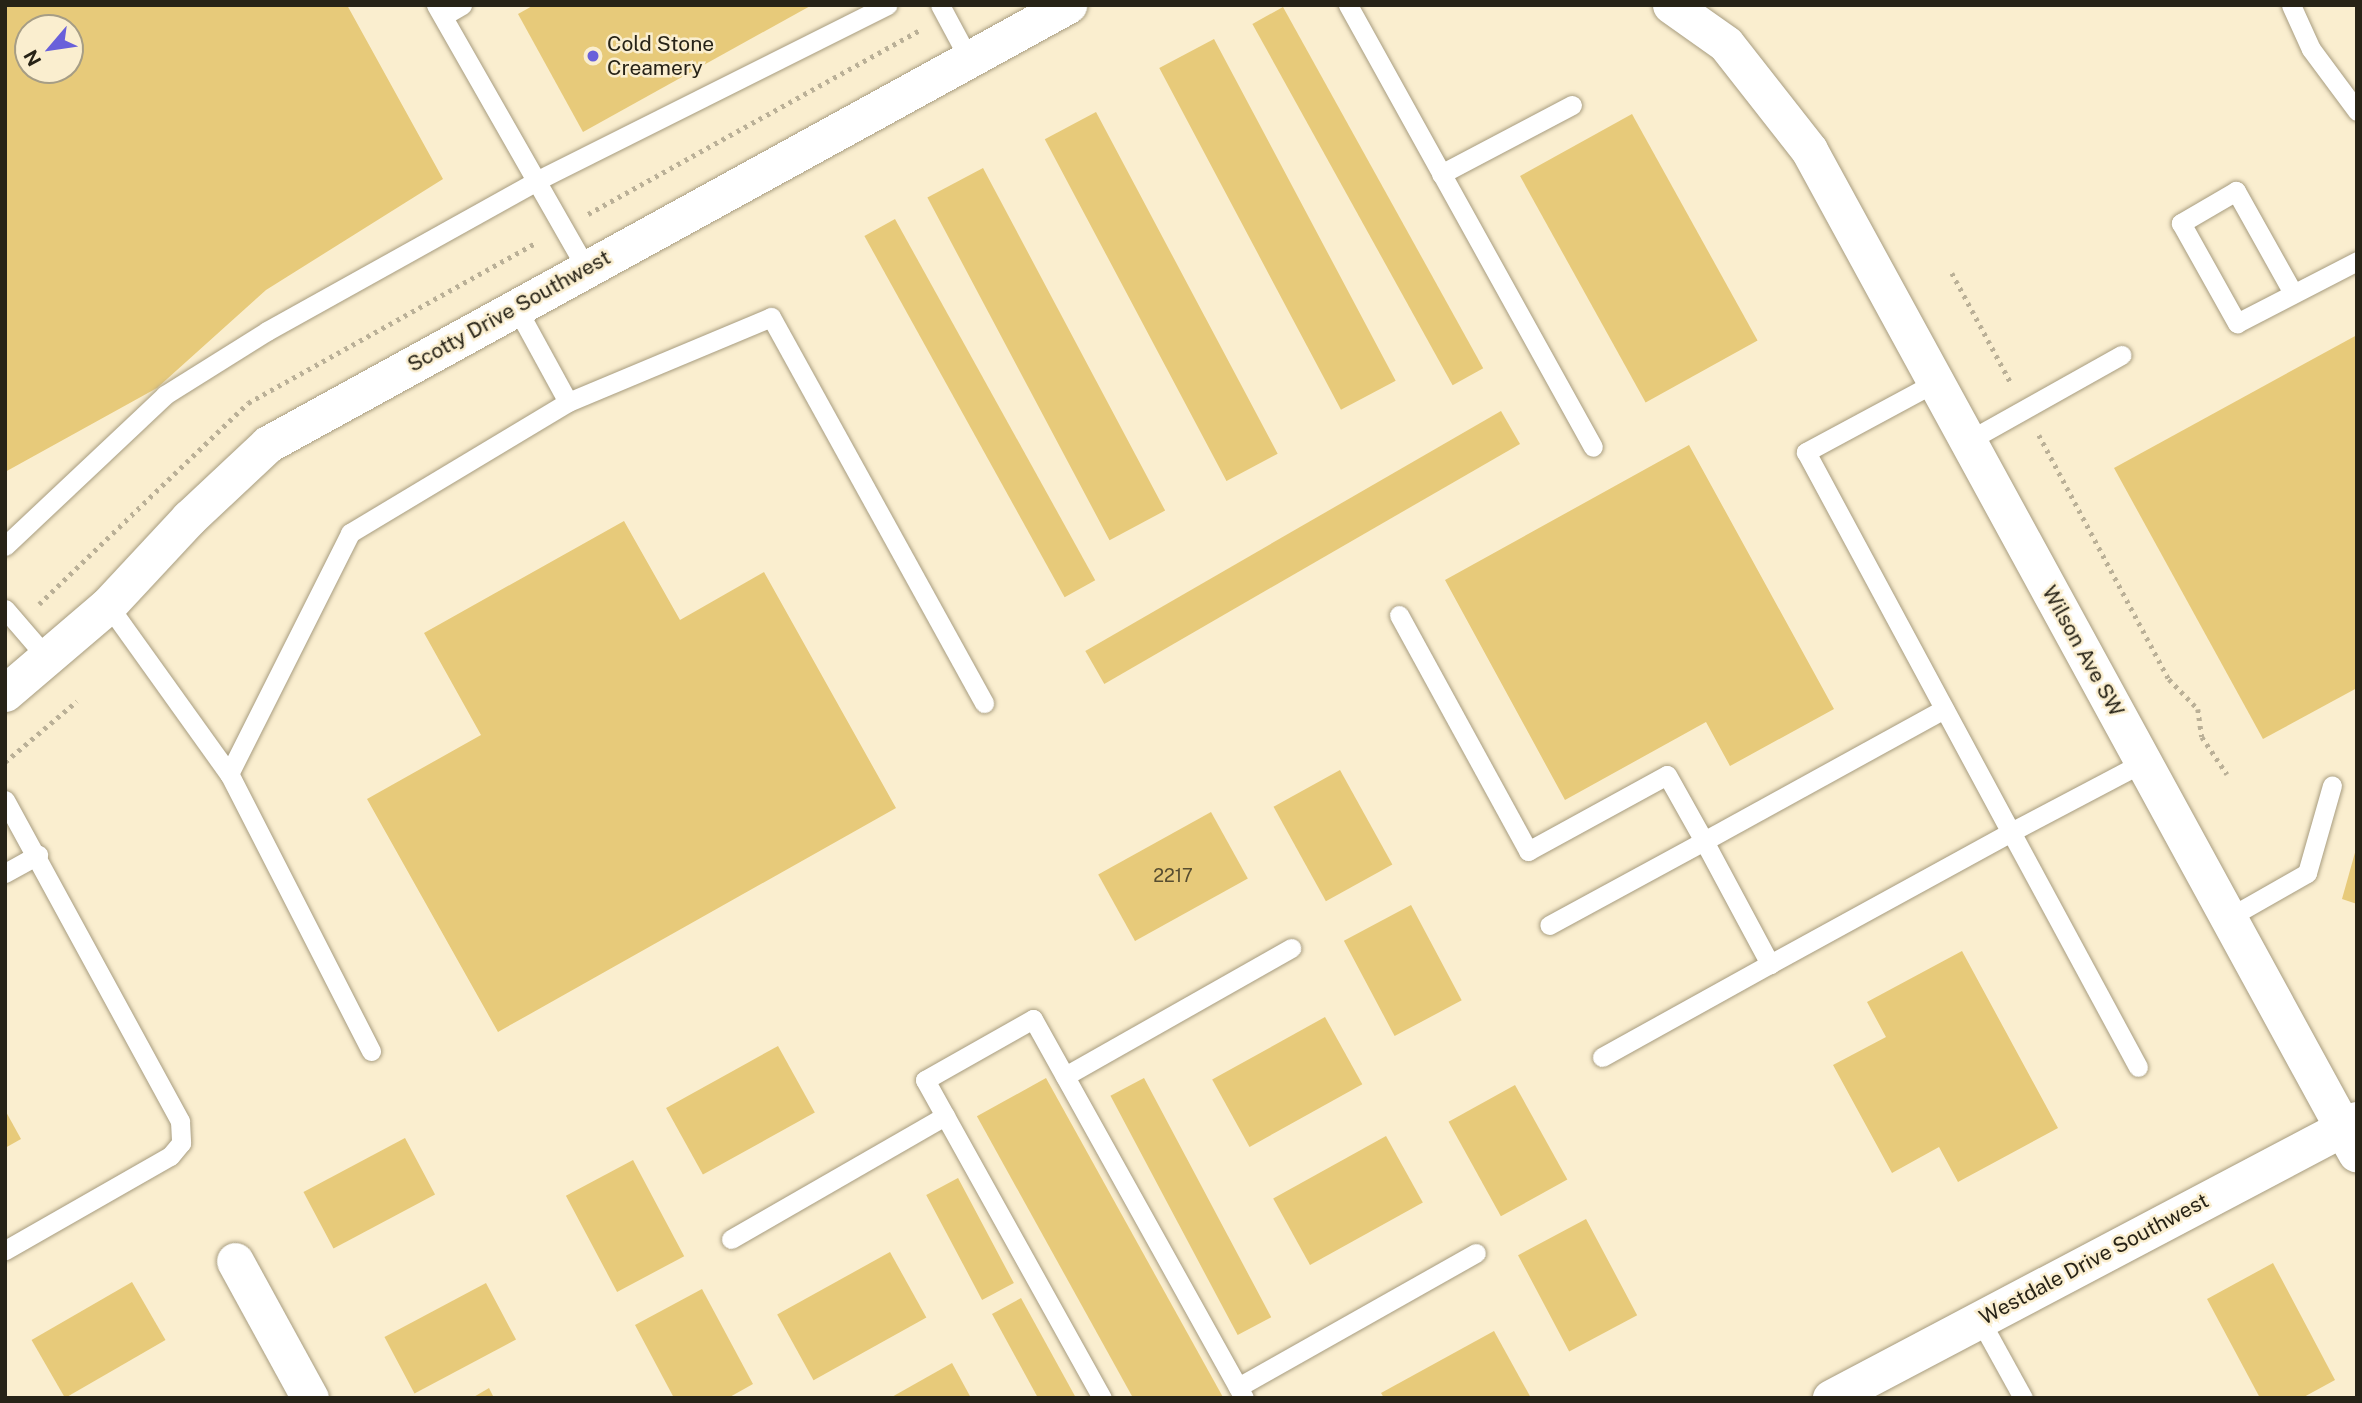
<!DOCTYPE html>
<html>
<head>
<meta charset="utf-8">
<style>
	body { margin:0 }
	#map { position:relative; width:2362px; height:1403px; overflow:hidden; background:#faeecf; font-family:"Public Sans",sans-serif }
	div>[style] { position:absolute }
	.building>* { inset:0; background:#e7ca7a; transform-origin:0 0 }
	.path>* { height:4.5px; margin-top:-2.25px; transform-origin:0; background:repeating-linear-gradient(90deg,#bab097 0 3.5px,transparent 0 8.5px) }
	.roads { filter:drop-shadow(0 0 2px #a89d80) drop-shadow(0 0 2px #a89d80) }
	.lane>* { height:19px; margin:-9.5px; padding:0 9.5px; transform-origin:9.5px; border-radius:9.5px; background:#fff }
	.street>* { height:37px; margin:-18.5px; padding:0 18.5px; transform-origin:18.5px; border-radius:18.5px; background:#fff }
	.secondary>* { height:38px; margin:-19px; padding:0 19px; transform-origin:19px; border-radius:19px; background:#fff }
	.dots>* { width:19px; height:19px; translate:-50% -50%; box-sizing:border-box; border:4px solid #faeecf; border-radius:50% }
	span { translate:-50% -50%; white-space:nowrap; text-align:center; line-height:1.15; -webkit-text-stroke:5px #faeecf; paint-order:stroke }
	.number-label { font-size:18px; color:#574d30 }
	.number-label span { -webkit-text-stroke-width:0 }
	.poi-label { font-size:21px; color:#272317 }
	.left { translate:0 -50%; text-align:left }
	.street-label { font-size:21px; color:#272317 }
	.frame { position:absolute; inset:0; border:7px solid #272317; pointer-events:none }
	.north { position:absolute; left:14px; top:14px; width:70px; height:70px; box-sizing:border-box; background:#faeecf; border:2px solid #a69d85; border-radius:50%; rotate:241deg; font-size:19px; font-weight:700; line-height:28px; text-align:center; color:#272317 }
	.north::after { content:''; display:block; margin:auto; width:24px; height:32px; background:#6960da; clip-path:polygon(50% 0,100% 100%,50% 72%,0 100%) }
</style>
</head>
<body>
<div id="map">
	<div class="building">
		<div style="clip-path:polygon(evenodd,347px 5px,443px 179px,266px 290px,157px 388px,5px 472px,5px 6px,347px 5px,28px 28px,70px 28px,70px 70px,28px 70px,28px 28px)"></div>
		<div style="clip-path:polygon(534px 5px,812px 5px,583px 132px,518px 14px)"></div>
		<div style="left:1283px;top:7px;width:413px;height:35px;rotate:61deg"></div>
		<div style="left:1214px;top:39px;width:387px;height:62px;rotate:62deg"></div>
		<div style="left:1096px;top:112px;width:387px;height:58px;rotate:62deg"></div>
		<div style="left:1632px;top:114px;width:259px;height:128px;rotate:61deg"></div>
		<div style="left:983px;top:168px;width:388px;height:63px;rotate:62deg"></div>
		<div style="left:895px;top:219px;width:413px;height:35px;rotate:61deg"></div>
		<div style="clip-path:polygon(2357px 335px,2357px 688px,2263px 739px,2114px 468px)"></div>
		<div style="left:1501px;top:411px;width:38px;height:480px;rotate:60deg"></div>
		<div style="clip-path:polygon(1689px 445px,1834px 709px,1730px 766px,1706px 722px,1565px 800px,1445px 580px)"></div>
		<div style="clip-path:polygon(624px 521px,680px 620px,764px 572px,896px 808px,498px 1032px,367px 799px,481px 735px,424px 633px)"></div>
		<div style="left:1340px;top:770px;width:108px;height:76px;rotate:61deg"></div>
		<div style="left:1211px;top:812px;width:76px;height:129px;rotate:61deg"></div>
		<div style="clip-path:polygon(2356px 849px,2357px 850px,2357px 904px,2342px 899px)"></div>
		<div style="left:1411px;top:905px;width:108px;height:76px;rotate:62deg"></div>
		<div style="clip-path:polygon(1962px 951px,2058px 1128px,1958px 1182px,1939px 1147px,1892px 1173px,1833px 1065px,1886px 1037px,1867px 1002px)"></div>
		<div style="left:1325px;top:1017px;width:77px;height:129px;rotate:61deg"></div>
		<div style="left:778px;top:1046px;width:76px;height:128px;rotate:61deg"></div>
		<div style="left:1046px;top:1078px;width:364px;height:79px;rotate:61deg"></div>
		<div style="left:1144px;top:1078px;width:271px;height:38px;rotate:62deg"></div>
		<div style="left:1515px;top:1085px;width:108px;height:76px;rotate:61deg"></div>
		<div style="clip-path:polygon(5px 1110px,21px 1139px,5px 1148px)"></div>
		<div style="left:1386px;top:1136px;width:76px;height:129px;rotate:61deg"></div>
		<div style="left:405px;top:1138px;width:64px;height:115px;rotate:62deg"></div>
		<div style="left:633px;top:1160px;width:109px;height:76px;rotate:62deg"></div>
		<div style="left:958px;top:1178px;width:119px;height:36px;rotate:62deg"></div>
		<div style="left:1586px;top:1219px;width:109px;height:77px;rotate:62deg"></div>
		<div style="left:890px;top:1252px;width:75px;height:129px;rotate:61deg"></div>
		<div style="clip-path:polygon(2273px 1263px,2335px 1380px,2302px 1398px,2260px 1398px,2207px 1299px)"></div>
		<div style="left:132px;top:1282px;width:67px;height:116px;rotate:60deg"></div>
		<div style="left:486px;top:1283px;width:64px;height:115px;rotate:62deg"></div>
		<div style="clip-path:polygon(702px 1289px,753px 1384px,728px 1398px,674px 1398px,635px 1325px)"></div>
		<div style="clip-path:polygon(1021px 1298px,1076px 1398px,1038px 1398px,992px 1314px)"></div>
		<div style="clip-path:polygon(1494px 1331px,1531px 1398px,1384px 1398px,1381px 1393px)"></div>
		<div style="clip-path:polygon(952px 1363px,971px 1398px,890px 1398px)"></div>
		<div style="clip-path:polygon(489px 1388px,494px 1398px,472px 1398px)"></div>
	</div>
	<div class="path">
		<div style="left:588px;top:214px;width:380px;rotate:-29deg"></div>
		<div style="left:1952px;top:273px;width:123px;rotate:61.8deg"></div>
		<div style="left:2039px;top:435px;width:276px;rotate:62deg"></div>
		<div style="left:2169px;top:679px;width:42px;rotate:46deg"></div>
		<div style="left:2198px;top:709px;width:28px;rotate:82deg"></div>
		<div style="left:2202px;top:737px;width:45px;rotate:56deg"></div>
		<div style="left:39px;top:604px;width:290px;rotate:-43.9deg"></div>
		<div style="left:248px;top:403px;width:331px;rotate:-29.1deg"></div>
		<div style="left:5px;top:762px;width:94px;rotate:-40.3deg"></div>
	</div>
	<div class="roads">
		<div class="lane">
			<div style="left:436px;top:5px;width:303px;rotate:60.3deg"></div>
			<div style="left:940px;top:5px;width:61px;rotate:61.8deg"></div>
			<div style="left:1348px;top:5px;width:505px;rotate:61deg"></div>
			<div style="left:2291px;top:5px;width:48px;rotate:65.6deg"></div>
			<div style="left:2311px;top:49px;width:77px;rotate:53.4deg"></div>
			<div style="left:443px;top:16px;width:22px;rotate:-30deg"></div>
			<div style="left:1441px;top:174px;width:148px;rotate:-27.8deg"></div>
			<div style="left:2293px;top:293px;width:117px;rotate:-119.2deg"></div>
			<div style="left:2236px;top:191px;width:64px;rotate:149.8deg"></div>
			<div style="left:2181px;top:223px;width:115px;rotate:60.8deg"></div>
			<div style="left:2237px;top:323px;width:135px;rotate:-27.3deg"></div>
			<div style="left:516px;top:307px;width:108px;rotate:61.3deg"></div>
			<div style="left:1936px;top:382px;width:148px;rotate:151.7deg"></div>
			<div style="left:1806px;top:452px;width:432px;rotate:61.7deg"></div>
			<div style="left:2011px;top:832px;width:150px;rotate:-27.8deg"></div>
			<div style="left:1968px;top:441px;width:176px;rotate:-29.3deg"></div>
			<div style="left:5px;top:546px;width:220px;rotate:-43.3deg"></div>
			<div style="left:165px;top:395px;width:120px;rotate:-32.1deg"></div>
			<div style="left:267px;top:331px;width:308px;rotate:-29.1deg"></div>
			<div style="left:536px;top:181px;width:393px;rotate:-26.6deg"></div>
			<div style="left:108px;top:605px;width:208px;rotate:54.4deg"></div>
			<div style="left:5px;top:609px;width:66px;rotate:49.3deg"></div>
			<div style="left:1399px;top:615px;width:269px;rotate:61.3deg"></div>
			<div style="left:1528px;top:851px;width:158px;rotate:-28.7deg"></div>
			<div style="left:1667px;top:775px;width:76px;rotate:60.7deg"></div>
			<div style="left:1704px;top:841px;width:176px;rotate:151.5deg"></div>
			<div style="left:1944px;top:709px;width:274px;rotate:151.2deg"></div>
			<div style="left:1704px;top:841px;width:140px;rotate:61.8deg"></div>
			<div style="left:1770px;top:964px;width:275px;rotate:-28.7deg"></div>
			<div style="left:2011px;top:832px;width:267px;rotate:61.6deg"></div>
			<div style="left:5px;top:800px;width:366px;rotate:61.4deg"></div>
			<div style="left:180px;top:1121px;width:22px;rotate:87deg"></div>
			<div style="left:181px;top:1143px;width:17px;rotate:130deg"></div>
			<div style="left:170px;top:1156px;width:190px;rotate:150.3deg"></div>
			<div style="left:5px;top:873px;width:38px;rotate:-29deg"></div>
			<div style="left:2228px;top:918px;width:91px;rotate:-29.7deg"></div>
			<div style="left:2307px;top:873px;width:91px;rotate:-74.1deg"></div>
			<div style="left:371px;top:1051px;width:311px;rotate:-117.1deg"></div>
			<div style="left:229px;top:774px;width:270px;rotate:-63.3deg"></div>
			<div style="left:350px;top:533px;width:254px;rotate:-31deg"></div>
			<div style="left:568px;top:402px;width:220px;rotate:-22.7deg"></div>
			<div style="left:771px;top:317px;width:441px;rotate:61.1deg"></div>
			<div style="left:1602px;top:1057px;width:192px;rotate:-29deg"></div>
			<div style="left:1065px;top:1076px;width:260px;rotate:-29.5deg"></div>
			<div style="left:731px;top:1239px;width:247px;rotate:-29.9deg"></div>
			<div style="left:1980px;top:1320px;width:89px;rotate:61.1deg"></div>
			<div style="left:1238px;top:1387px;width:273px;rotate:-29.4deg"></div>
			<div style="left:1102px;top:1398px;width:364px;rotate:-119.1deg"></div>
			<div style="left:925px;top:1080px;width:124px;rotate:-29.5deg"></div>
			<div style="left:1033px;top:1019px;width:434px;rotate:60.9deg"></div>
		</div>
		<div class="street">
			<div style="left:1671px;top:5px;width:67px;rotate:35.3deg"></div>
			<div style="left:1726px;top:44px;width:135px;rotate:51.9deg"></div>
			<div style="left:1809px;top:150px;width:1114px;rotate:61.36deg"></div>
			<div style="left:2343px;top:1128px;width:579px;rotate:152.2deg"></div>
			<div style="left:5px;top:693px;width:135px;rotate:-40.5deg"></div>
			<div style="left:108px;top:605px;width:119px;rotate:-47deg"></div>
			<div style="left:189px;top:518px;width:108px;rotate:-43.1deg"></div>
			<div style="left:268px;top:444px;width:913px;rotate:-28.76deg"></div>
			<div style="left:235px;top:1261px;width:156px;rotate:61.3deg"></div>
		</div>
		<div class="secondary">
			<div style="left:2357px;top:1121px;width:16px;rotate:153deg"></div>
			<div style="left:2343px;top:1128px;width:29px;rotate:61deg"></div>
		</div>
	</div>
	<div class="dots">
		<div style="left:593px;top:56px;background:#6960da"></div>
	</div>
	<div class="number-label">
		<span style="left:1173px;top:876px">2217</span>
	</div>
	<div class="poi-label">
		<span class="left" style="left:607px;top:56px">Cold Stone<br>Creamery</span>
	</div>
	<div class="street-label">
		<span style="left:509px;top:311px;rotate:-29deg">Scotty Drive Southwest</span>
		<span style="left:2083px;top:651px;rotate:61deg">Wilson Ave SW</span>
		<span style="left:2094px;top:1259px;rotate:-28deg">Westdale Drive Southwest</span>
	</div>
	<div class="frame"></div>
	<div class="north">N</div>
</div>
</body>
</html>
